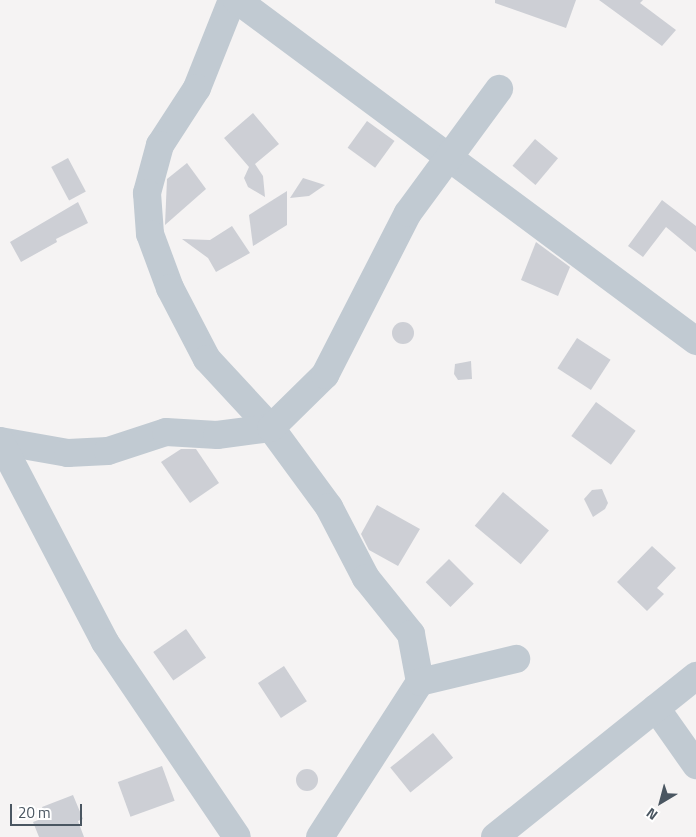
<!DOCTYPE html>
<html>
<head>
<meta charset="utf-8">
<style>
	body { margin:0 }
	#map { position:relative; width:696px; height:837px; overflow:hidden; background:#f5f3f3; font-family:"Titillium Web",sans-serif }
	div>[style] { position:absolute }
	.building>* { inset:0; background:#cdcfd5; transform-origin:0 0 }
	.round { border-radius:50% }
	.street>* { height:28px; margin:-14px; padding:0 14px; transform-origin:14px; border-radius:14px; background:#c1cad2 }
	span { translate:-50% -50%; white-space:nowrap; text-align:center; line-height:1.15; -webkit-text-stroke:4.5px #fff; paint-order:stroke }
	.north { position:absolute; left:636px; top:777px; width:50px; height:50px; -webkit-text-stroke:4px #fff; paint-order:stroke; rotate:217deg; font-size:14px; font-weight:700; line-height:20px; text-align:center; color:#4a5661 }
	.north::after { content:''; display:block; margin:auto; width:18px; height:22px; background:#4a5661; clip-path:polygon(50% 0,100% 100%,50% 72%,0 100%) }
	.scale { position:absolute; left:10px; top:804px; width:72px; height:22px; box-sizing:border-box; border:2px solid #4a5661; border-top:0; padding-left:6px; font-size:15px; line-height:18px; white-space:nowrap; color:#4a5661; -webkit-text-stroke:4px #fff; paint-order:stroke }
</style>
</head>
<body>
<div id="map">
	<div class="building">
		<div style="clip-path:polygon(495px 0,576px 0,566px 28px,495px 3px)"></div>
		<div style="clip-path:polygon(599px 0,643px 0,640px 3px,676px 30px,662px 46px)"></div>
		<div style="clip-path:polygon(253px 113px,279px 144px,255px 164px,263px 176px,265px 197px,248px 187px,244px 178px,249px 167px,224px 138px)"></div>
		<div style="left:367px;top:121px;width:34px;height:33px;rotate:36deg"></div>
		<div style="left:535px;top:139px;width:30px;height:35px;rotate:40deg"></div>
		<div style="left:68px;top:158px;width:38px;height:19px;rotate:62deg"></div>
		<div style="clip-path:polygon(187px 163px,206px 189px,165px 225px,167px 179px)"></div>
		<div style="clip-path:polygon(303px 178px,325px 185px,309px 196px,290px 198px)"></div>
		<div style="clip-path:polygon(287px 191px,287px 225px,253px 246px,249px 215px)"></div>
		<div style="clip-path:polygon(662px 200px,696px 226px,696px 252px,666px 227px,643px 257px,628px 246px)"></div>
		<div style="clip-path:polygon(78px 202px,88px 223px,56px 239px,57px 242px,21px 262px,10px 242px)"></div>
		<div style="clip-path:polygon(232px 226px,250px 253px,216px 272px,208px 258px,182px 239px,210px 240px)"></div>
		<div style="clip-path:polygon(536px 242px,570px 267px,558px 296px,521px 280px)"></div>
		<div class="round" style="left:392px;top:322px;width:22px;height:22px"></div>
		<div style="left:577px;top:338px;width:40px;height:36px;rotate:33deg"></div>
		<div style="clip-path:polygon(471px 361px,472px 379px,458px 380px,454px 374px,455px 364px)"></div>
		<div style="left:596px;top:402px;width:49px;height:42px;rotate:36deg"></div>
		<div style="clip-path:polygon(181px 449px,196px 449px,219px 483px,190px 503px,161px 462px)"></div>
		<div style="clip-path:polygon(602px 489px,608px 503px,605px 509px,593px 517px,584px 499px,592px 490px)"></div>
		<div style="left:503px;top:492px;width:60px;height:44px;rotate:40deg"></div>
		<div style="clip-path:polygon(377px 505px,420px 529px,398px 566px,369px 550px,361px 534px)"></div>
		<div style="clip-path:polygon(652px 546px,676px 568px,657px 588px,664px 594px,647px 611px,617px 582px)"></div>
		<div style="left:449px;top:559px;width:35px;height:33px;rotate:45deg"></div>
		<div style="left:186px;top:629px;width:35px;height:40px;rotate:55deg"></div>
		<div style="left:284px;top:666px;width:42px;height:31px;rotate:57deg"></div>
		<div style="left:433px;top:733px;width:32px;height:55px;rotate:51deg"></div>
		<div style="left:162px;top:766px;width:37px;height:47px;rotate:70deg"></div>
		<div class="round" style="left:296px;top:769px;width:22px;height:22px"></div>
		<div style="clip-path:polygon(73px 795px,83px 819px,78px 821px,84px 837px,39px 837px,33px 822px,46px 817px,42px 807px)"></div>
	</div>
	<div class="street">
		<div style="left:232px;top:0;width:95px;rotate:111.7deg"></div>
		<div style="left:197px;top:88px;width:68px;rotate:123deg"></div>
		<div style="left:160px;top:145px;width:50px;rotate:105.2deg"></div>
		<div style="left:147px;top:193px;width:41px;rotate:85.8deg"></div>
		<div style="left:150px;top:234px;width:58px;rotate:69.7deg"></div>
		<div style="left:170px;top:288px;width:80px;rotate:62.5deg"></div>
		<div style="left:207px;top:359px;width:94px;rotate:47.2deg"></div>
		<div style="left:271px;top:428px;width:98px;rotate:53.7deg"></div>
		<div style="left:329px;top:507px;width:80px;rotate:62.5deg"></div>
		<div style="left:366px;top:578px;width:72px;rotate:51.2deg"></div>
		<div style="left:411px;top:634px;width:49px;rotate:79.4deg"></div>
		<div style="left:237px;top:0;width:572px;rotate:36.61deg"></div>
		<div style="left:0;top:441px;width:69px;rotate:10deg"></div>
		<div style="left:68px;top:453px;width:40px;rotate:-2.9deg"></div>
		<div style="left:108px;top:451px;width:61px;rotate:-18.1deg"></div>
		<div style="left:166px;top:432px;width:51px;rotate:3.4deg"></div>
		<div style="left:217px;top:435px;width:54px;rotate:-7.4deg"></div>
		<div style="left:271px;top:428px;width:76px;rotate:-44.5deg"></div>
		<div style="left:325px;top:375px;width:182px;rotate:-62.9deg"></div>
		<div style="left:408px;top:213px;width:154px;rotate:-53.7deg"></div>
		<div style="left:0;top:441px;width:227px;rotate:62.4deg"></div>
		<div style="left:105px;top:642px;width:235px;rotate:55.9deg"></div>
		<div style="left:656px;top:708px;width:70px;rotate:54.9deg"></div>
		<div style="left:320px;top:837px;width:184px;rotate:-57.2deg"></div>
		<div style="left:420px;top:682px;width:99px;rotate:-13.5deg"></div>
		<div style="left:495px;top:837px;width:258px;rotate:-38.7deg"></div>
	</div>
	<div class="north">N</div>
	<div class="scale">20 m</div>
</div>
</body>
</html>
